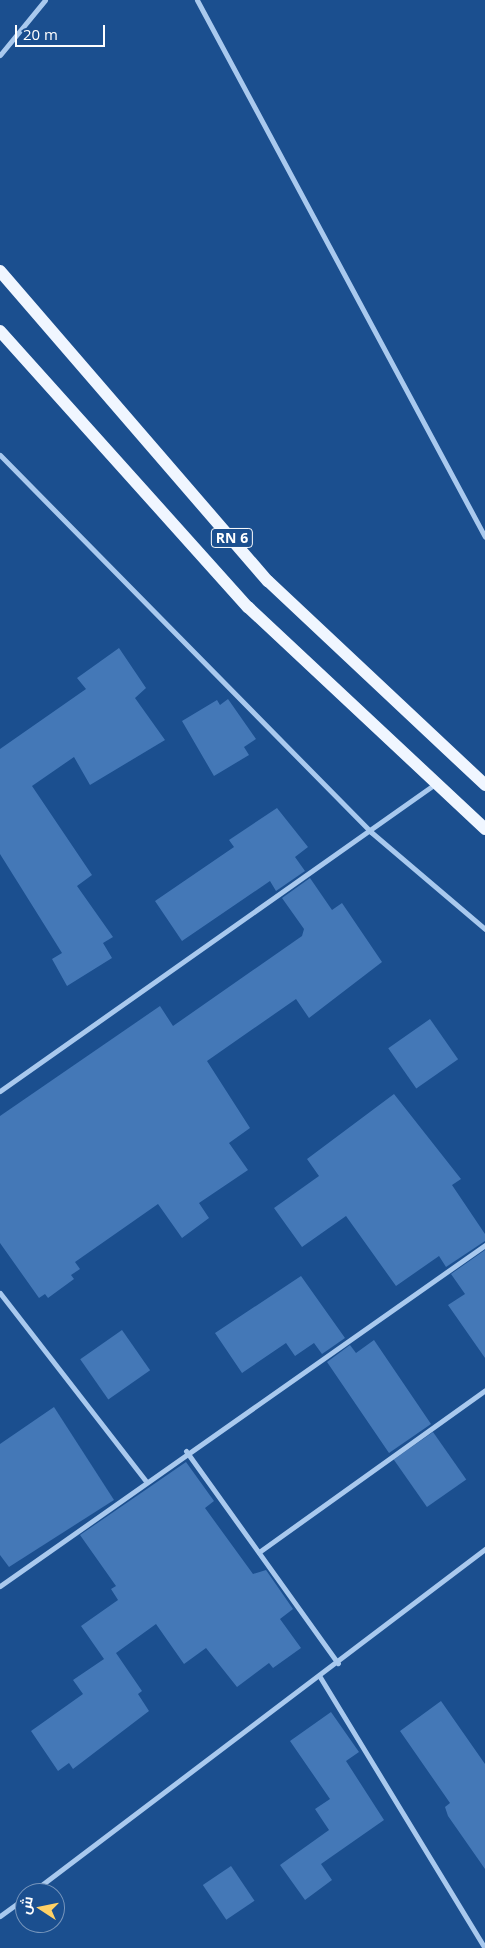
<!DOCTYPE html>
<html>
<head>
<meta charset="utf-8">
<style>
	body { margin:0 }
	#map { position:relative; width:485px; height:1948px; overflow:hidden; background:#1b4f8f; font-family:"Open Sans",Cairo,sans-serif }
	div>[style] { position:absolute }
	.building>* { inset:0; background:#4478b7; transform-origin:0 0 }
	.minor>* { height:5px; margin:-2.5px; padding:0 2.5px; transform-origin:2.5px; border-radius:2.5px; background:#a9c9ee }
	.primary>* { height:12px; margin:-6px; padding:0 6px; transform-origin:6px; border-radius:6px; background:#f0f6ff }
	span { translate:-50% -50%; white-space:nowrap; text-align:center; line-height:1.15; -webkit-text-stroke:4px #1b4f8f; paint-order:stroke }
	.shield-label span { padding:1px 4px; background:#1b4f8f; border:1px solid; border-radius:4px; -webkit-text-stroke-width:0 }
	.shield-label { font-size:14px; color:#fff; font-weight:700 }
	.north { position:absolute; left:15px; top:1883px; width:50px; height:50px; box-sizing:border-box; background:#1b4f8f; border:1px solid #7695bc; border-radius:50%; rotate:281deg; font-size:14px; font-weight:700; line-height:20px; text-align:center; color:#fff }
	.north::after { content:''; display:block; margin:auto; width:18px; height:22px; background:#ffd166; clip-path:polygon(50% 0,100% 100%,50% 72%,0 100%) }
	.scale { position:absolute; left:15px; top:25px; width:90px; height:22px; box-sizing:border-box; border:2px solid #fff; border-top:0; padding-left:6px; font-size:15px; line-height:18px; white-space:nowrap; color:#fff; -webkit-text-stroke:4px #1b4f8f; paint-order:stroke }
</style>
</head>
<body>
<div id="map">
	<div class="building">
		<div style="clip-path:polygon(119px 648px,146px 688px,135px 698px,165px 740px,90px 785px,74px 757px,32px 786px,92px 875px,77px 886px,113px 937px,103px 943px,112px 958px,67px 986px,52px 959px,62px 953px,0 854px,0 749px,86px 689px,77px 678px)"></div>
		<div style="clip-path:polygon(228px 699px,256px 739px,244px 747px,249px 755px,214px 776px,182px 721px,217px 700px,220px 705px)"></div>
		<div style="clip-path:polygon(277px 808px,308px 847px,295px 857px,305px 871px,276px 891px,270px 881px,182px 941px,155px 901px,234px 847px,229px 840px)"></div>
		<div style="clip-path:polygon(310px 878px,332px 910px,342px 903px,382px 962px,309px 1018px,296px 999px,207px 1061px,250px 1128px,229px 1143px,248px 1170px,199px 1203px,209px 1218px,182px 1238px,158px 1204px,75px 1262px,80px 1269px,71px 1275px,74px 1279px,48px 1298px,45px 1294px,39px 1298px,0 1243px,0 1116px,160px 1006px,173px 1026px,302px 936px,304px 929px,282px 898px)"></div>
		<div style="left:430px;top:1019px;width:49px;height:51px;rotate:55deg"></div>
		<div style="clip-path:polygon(394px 1094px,461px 1179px,452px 1185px,485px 1234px,485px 1241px,446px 1267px,439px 1256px,396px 1286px,346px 1216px,302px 1247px,274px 1208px,319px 1176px,307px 1159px)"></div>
		<div style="clip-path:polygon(485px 1250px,485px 1358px,448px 1305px,465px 1294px,451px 1274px)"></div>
		<div style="clip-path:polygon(301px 1276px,345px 1338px,322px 1354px,314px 1343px,295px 1356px,286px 1343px,242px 1373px,215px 1333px)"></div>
		<div style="left:122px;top:1330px;width:49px;height:51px;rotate:55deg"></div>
		<div style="clip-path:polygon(374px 1340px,431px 1424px,389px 1453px,327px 1362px,350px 1345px,356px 1353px)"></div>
		<div style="clip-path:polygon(54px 1407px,114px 1500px,9px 1567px,0 1555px,0 1444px)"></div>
		<div style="left:433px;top:1432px;width:58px;height:48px;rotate:55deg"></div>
		<div style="clip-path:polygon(186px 1462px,214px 1501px,205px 1508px,253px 1574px,266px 1570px,293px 1609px,280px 1619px,301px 1648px,273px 1668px,269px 1663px,237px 1687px,206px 1648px,184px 1664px,156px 1624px,116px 1653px,142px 1691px,138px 1694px,149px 1711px,73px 1769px,69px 1763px,58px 1771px,31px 1731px,83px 1694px,73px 1680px,104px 1659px,81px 1626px,118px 1600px,111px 1589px,116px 1586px,80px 1535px)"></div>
		<div style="clip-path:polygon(441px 1701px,485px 1764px,485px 1869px,448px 1816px,445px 1807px,450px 1803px,400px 1731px)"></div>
		<div style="clip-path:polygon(331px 1712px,359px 1752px,346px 1761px,384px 1820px,321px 1864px,332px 1880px,305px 1900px,280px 1865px,329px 1830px,315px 1809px,330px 1799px,290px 1741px)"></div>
		<div style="left:231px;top:1866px;width:42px;height:34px;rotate:56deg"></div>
	</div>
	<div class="minor">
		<div style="left:197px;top:0;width:609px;rotate:61.79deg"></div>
		<div style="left:0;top:55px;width:71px;rotate:-50.7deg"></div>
		<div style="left:0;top:455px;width:529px;rotate:45.46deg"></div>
		<div style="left:371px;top:832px;width:150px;rotate:40.4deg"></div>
		<div style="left:0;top:1091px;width:532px;rotate:-35.21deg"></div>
		<div style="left:0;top:1293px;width:237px;rotate:52.2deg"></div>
		<div style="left:186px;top:1451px;width:261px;rotate:54.4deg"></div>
		<div style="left:259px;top:1552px;width:278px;rotate:-35.6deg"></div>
		<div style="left:0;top:1586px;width:593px;rotate:-35.11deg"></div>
		<div style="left:320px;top:1677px;width:317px;rotate:58.7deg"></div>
		<div style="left:31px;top:1893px;width:570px;rotate:-37.15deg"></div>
		<div style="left:0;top:1916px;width:31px;rotate:-36deg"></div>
	</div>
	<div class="primary">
		<div style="left:0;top:271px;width:410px;rotate:49.2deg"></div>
		<div style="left:268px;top:581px;width:298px;rotate:43.2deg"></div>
		<div style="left:0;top:331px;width:371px;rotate:48.1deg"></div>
		<div style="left:248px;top:607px;width:325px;rotate:43.1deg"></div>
	</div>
	<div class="shield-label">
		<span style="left:232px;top:538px">RN 6</span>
	</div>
	<div class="north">ش</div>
	<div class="scale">20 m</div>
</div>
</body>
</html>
